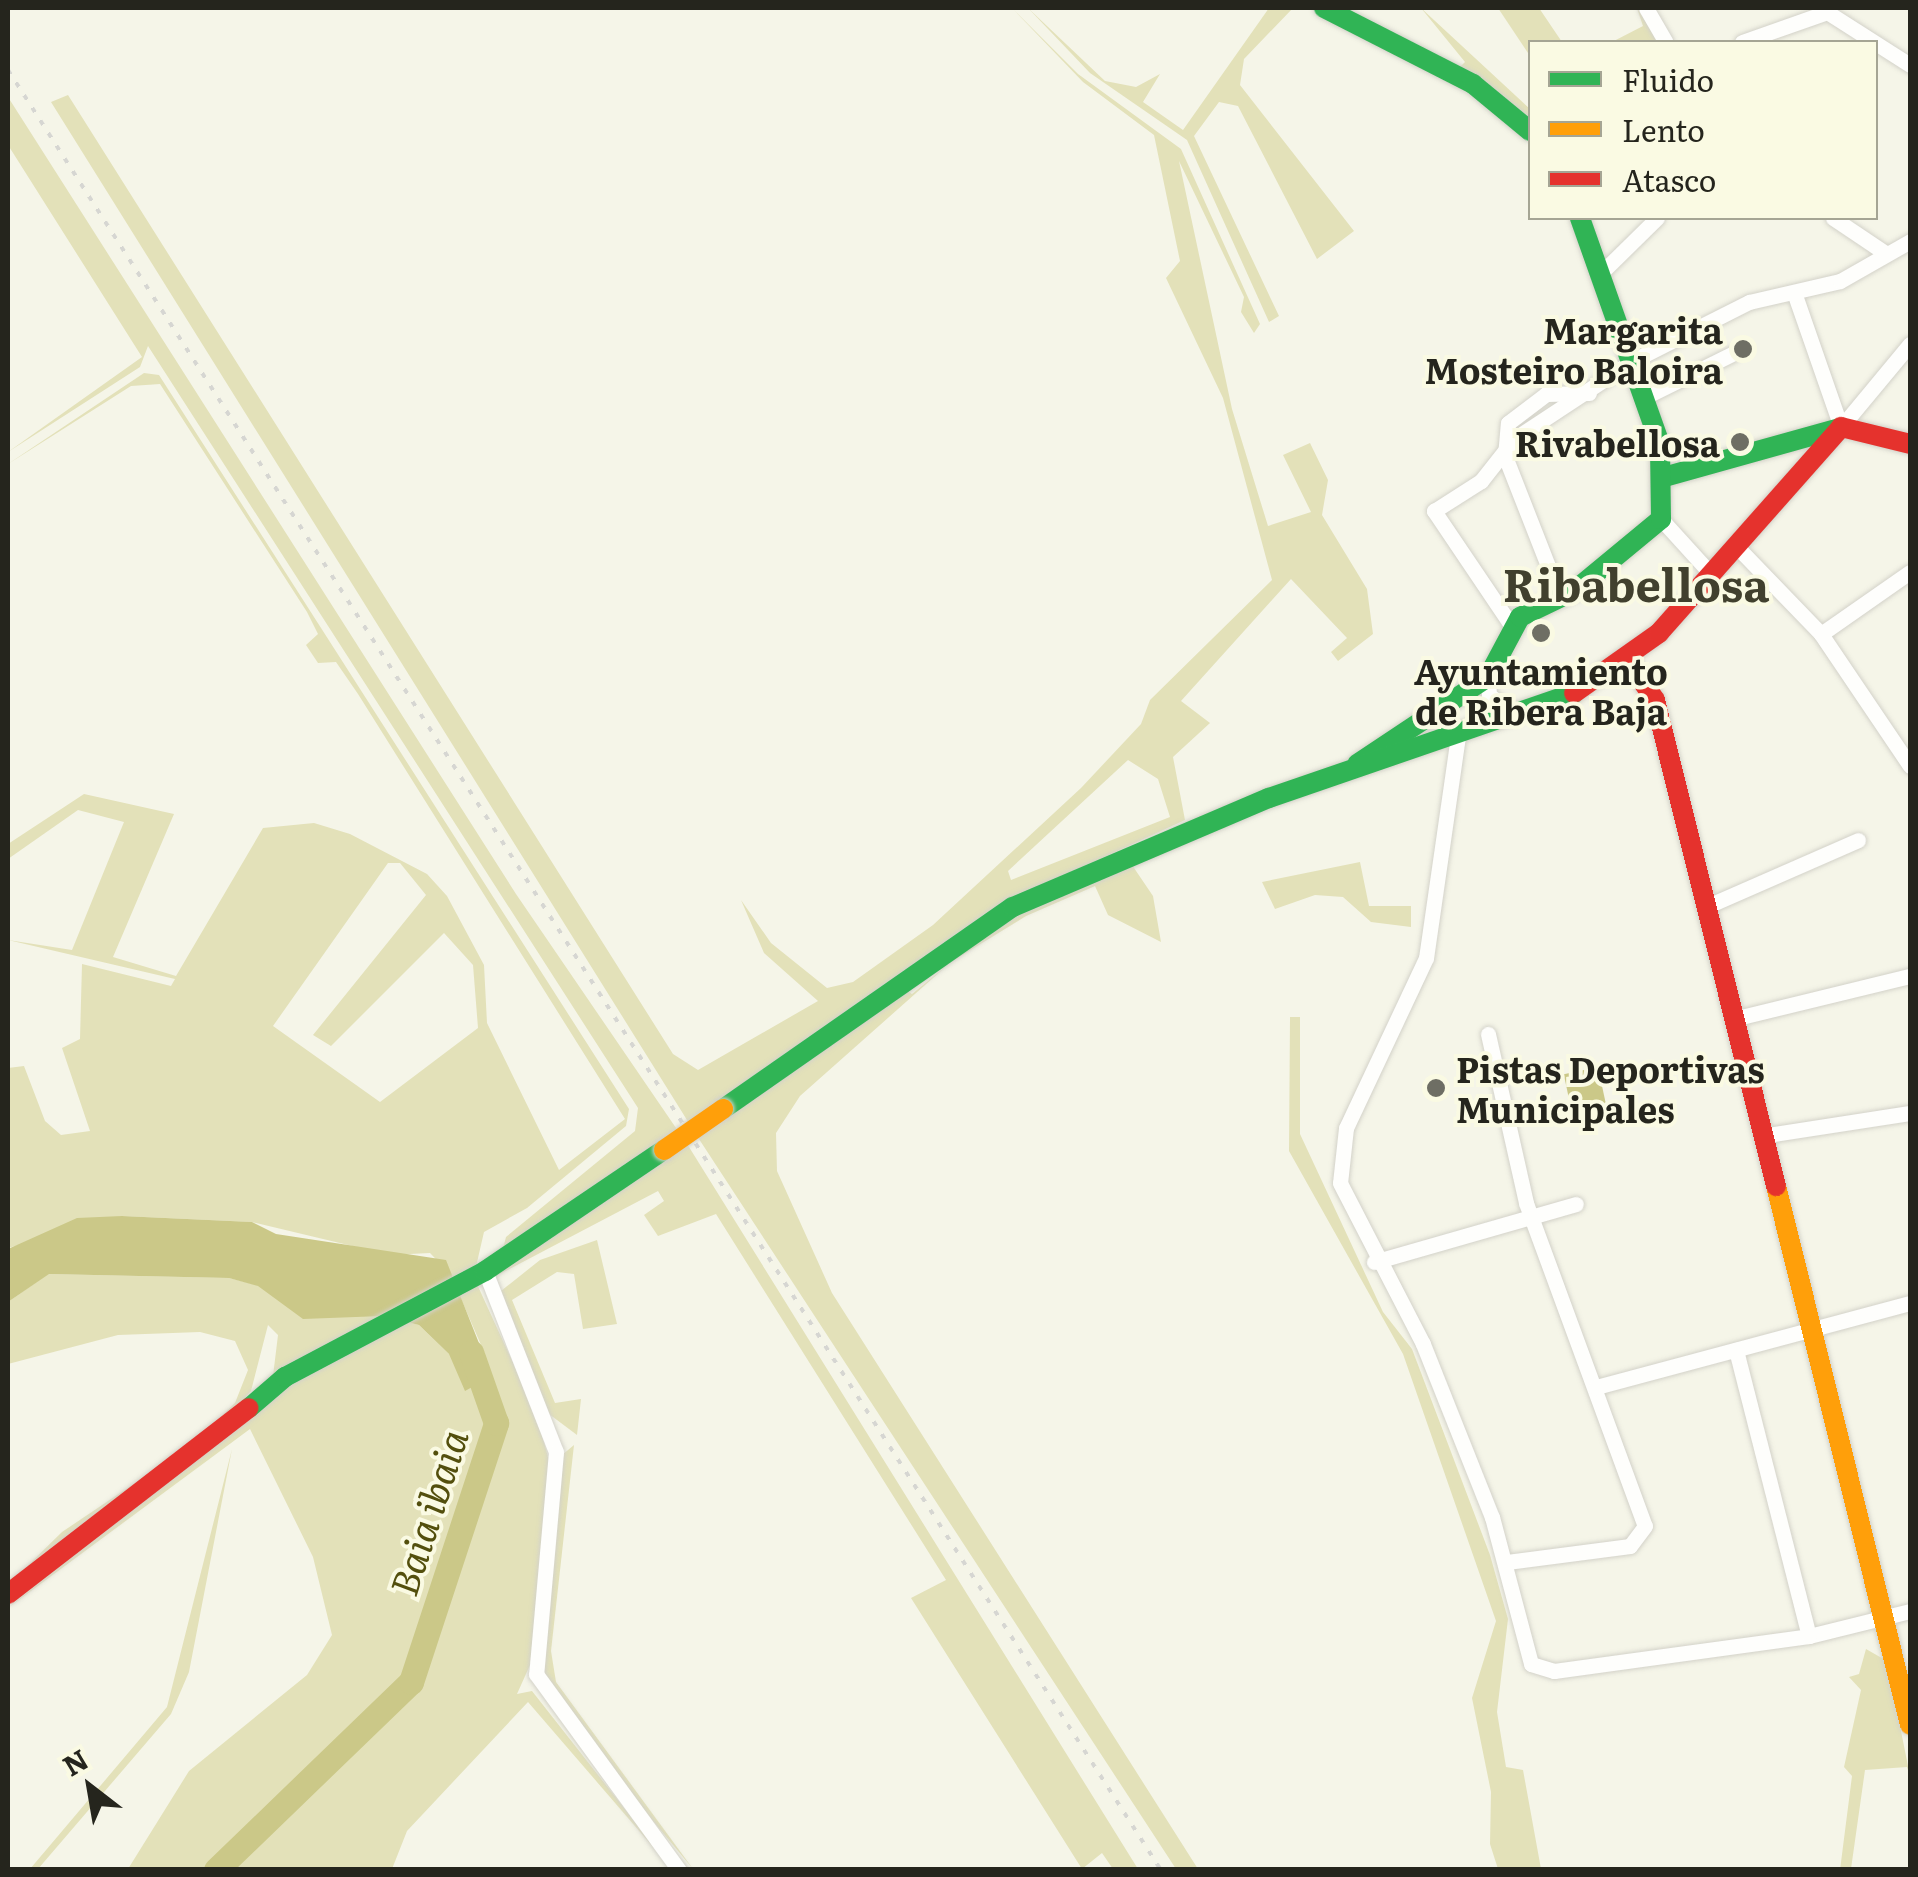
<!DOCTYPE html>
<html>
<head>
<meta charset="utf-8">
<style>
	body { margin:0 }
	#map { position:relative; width:1918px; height:1877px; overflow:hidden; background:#f5f5e8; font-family:Literata,serif }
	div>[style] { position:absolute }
	.green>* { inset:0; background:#e3e1b9 }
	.water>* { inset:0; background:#cbc888; transform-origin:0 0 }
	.river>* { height:25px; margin:-12.5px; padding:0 12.5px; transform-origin:12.5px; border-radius:12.5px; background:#cbc888 }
	.roads { filter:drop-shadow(0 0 2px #d3d2c9) drop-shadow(0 0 2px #d3d2c9) }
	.street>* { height:15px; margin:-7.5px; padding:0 7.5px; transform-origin:7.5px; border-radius:7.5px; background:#fefefc }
	.fast>* { height:20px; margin:-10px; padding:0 10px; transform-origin:10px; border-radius:10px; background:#30b455 }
	.slow>* { height:20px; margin:-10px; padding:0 10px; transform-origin:10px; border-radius:10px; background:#ff9f0a }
	.jam>* { height:20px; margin:-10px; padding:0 10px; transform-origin:10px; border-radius:10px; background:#e5322d }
	.rail>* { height:4px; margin-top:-2px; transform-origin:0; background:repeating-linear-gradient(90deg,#d6d6d2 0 5px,transparent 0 15px) }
	.bridges { filter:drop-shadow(0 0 2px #d3d2c9) drop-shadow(0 0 2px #d3d2c9) }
	.slow-bridge>* { height:20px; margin:-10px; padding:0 10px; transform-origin:10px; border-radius:10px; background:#ff9f0a }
	.dots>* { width:28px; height:28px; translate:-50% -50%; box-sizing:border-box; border:5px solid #fafae3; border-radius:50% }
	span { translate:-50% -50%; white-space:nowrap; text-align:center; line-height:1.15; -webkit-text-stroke:8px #fafae3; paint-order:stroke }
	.poi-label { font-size:35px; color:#25251d; font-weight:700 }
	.right { translate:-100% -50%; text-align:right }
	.left { translate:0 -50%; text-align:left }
	.water-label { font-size:38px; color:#534f0d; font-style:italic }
	.district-label { font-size:45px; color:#41402e; font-weight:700 }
	.frame { position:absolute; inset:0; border:10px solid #25251d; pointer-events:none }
	.legend { position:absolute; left:1528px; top:40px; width:350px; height:180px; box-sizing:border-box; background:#fafae3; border:2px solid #a5a594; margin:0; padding:12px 18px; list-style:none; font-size:30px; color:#25251d }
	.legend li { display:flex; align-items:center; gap:20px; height:50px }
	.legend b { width:50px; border:2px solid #a5a594 }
	.north { position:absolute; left:40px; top:1737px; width:100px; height:100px; -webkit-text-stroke:8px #fafae3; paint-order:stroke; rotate:329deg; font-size:28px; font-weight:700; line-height:40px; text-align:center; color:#25251d }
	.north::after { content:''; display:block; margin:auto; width:35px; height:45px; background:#25251d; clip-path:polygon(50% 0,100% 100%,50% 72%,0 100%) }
</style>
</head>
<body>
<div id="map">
	<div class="green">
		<div style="clip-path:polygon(evenodd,1012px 8px,1078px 74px,1181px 149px,1260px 324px,1254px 333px,1241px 312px,1244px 297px,1179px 161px,1232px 409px,1268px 526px,1311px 512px,1283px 455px,1310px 443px,1328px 480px,1322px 515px,1367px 589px,1373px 634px,1338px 661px,1331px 652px,1347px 638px,1291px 579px,1181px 701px,1210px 723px,1173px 757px,1185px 820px,993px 908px,767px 1066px,903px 988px,912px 994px,1004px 919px,1132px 865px,1153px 896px,1161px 942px,1108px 915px,1095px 886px,1026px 916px,951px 962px,800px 1096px,776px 1133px,777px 1171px,832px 1293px,1198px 1869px,1176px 1869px,697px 1136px,51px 102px,68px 95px,673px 1054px,698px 1070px,818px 1001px,764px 953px,741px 900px,771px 943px,827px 988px,853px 982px,933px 925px,1081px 788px,1141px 724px,1150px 700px,1272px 580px,1223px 398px,1166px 278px,1180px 261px,1154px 135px,1083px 82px,1012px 8px,1128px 760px,1158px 779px,1170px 817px,1011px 880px,1008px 871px,1128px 760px)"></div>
		<div style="clip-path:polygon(1028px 8px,1105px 81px,1136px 87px,1160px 74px,1143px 102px,1183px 130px,1269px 8px,1293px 8px,1244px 59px,1240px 85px,1354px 231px,1317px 259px,1238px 106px,1219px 102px,1194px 136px,1279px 316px,1269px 322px,1187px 140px,1090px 73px)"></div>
		<div style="clip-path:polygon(1421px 8px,1530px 109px,1530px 123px,1457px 70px,1465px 62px)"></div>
		<div style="clip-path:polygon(1498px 8px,1539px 8px,1562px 42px,1530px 42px,1530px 56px)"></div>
		<div style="clip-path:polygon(1637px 8px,1659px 42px,1612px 42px,1643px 26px)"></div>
		<div style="clip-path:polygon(8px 97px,516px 894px,689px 1147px,1138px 1869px,1113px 1869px,1102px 1853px,1082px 1869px,911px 1598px,946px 1580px,716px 1214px,658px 1236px,644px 1215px,664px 1201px,658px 1191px,496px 1276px,506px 1237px,635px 1131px,638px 1108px,148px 346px,140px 367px,8px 452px,142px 357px,8px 145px)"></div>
		<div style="clip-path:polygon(evenodd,144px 373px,159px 375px,629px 1109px,626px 1126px,527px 1208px,484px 1232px,475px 1271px,456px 1280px,430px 1253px,390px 1255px,252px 1222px,122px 1216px,8px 1248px,8px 1068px,24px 1066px,45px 1121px,61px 1135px,90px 1131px,62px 1048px,80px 1039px,82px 964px,171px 986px,175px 979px,8px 940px,72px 950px,124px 822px,78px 810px,8px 859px,8px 844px,84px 794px,174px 814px,113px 957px,176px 976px,263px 828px,314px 823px,350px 834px,427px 874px,447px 896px,484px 965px,487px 1023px,559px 1170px,625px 1119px,358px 694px,336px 662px,318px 663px,306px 645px,318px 634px,307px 612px,160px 384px,131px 386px,8px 464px,144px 373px,388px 863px,400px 863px,426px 895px,313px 1035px,331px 1046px,444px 933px,473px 965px,478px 1028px,380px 1102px,273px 1026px,388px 863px)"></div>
		<div style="clip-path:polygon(1360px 862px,1369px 906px,1411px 906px,1411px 927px,1371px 922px,1343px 897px,1315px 895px,1275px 909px,1262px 882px)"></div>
		<div style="clip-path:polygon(1290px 1017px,1300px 1017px,1300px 1134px,1383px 1312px,1412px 1349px,1490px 1555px,1508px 1619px,1497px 1712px,1506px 1767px,1523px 1770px,1541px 1869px,1498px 1869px,1490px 1844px,1491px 1792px,1472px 1698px,1496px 1621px,1403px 1354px,1289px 1151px)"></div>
		<div style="clip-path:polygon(597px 1240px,617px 1324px,583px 1329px,574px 1274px,557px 1272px,512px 1300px,555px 1403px,581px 1399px,577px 1435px,549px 1414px,496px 1295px,540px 1260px)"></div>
		<div style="clip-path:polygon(48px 1274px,229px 1278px,419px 1325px,449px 1354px,485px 1354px,458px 1292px,476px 1282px,537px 1415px,551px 1469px,530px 1665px,517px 1694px,532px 1691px,672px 1869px,528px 1702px,407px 1831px,392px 1869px,128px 1869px,189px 1771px,307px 1675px,332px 1635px,313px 1557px,250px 1429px,8px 1608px,130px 1510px,273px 1376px,278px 1335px,268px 1325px,251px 1391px,231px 1413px,152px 1482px,8px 1585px,62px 1532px,190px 1446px,235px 1403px,248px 1370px,235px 1341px,200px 1332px,118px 1335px,8px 1364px,8px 1302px)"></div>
		<div style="clip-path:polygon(574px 1445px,551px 1651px,556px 1682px,693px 1869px,554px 1702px,543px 1675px,562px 1455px)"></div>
		<div style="clip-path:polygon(232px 1449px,189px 1672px,171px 1714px,38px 1869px,30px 1869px,167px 1707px)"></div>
		<div style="clip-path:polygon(1866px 1649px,1887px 1661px,1910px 1776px,1907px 1767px,1865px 1770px,1851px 1869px,1840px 1870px,1852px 1776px,1844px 1767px,1861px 1690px,1849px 1677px,1859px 1674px)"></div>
	</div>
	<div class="water">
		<div style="left:1598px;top:1067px;width:52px;height:35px;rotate:78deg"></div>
		<div style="clip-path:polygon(122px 1216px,252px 1222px,276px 1234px,446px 1260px,492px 1376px,465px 1391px,449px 1354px,419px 1325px,382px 1316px,303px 1319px,258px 1286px,229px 1278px,49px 1274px,8px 1302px,8px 1249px,77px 1218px)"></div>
	</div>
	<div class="river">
		<div style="left:216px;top:1870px;width:271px;rotate:-44deg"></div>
		<div style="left:411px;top:1682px;width:273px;rotate:-71.8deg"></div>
		<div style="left:496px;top:1423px;width:75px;rotate:-109.4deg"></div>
	</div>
	<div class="roads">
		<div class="street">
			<div style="left:1646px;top:8px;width:39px;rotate:60deg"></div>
			<div style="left:1742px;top:42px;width:90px;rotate:-19.4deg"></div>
			<div style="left:1827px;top:12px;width:98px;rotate:32.6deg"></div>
			<div style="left:1833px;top:218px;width:63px;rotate:33.9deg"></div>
			<div style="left:1602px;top:272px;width:77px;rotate:-44.5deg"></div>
			<div style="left:1796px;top:298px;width:137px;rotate:70.8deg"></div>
			<div style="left:1841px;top:427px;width:108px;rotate:-50.3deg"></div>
			<div style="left:1647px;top:396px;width:95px;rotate:-26.3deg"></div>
			<div style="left:1661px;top:519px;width:76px;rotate:47.7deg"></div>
			<div style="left:1739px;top:549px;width:118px;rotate:46deg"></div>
			<div style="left:1821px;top:634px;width:159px;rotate:56deg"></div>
			<div style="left:1559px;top:594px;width:148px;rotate:-111.4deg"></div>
			<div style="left:1505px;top:456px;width:33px;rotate:-85deg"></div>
			<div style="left:1508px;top:423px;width:48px;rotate:-37.3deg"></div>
			<div style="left:1546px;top:394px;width:43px;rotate:-1.3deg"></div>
			<div style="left:1511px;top:625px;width:138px;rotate:-124deg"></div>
			<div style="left:1434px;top:511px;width:56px;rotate:-32.6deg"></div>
			<div style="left:1481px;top:481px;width:53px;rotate:-51.8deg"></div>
			<div style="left:1514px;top:439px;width:144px;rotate:-33.4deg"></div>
			<div style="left:1634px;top:360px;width:129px;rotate:-26.8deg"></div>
			<div style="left:1749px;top:302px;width:93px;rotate:-13deg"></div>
			<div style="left:1840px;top:281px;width:81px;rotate:-29.7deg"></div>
			<div style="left:1821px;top:634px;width:108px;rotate:-34.9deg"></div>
			<div style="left:1488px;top:677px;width:18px;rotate:87deg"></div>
			<div style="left:1489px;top:695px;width:31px;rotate:36deg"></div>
			<div style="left:1458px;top:736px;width:224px;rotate:98.2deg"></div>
			<div style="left:1426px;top:958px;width:188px;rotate:115.2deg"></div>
			<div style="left:1346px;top:1128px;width:55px;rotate:96.2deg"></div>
			<div style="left:1340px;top:1183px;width:181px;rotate:62.7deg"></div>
			<div style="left:1423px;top:1344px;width:186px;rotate:68.3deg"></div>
			<div style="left:1492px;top:1517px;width:152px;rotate:75.1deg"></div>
			<div style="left:1531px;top:1664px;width:24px;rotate:17deg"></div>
			<div style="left:1554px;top:1671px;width:257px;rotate:-7.8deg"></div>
			<div style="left:1809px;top:1636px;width:104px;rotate:-13.9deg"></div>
			<div style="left:1705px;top:907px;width:167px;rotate:-23.6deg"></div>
			<div style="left:1733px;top:1019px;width:182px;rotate:-13.7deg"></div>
			<div style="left:1488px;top:1034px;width:173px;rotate:77.3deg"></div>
			<div style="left:1526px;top:1203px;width:344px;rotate:69.8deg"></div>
			<div style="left:1645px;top:1526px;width:25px;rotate:127deg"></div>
			<div style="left:1630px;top:1546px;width:124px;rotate:172.6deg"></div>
			<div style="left:1761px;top:1136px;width:151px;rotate:-8.8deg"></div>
			<div style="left:1374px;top:1262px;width:210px;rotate:-16deg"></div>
			<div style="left:485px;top:1271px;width:194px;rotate:68.6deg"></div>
			<div style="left:556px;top:1452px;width:223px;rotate:95.1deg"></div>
			<div style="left:536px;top:1674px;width:243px;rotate:53.9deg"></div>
			<div style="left:1736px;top:1350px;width:295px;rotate:75.7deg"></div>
			<div style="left:1596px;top:1387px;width:325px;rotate:-15deg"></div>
		</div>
		<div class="fast">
			<div style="left:1324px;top:8px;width:167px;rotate:27deg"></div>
			<div style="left:1473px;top:84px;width:74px;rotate:39.5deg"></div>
			<div style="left:1664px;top:477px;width:182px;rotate:-15.6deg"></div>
			<div style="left:1357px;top:764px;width:157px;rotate:-33.6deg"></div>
			<div style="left:1488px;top:677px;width:68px;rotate:-61.9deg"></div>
			<div style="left:1520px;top:617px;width:60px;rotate:-25.7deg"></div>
			<div style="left:1574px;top:591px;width:113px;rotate:-39.6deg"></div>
			<div style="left:1661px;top:519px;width:75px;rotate:-90.8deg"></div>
			<div style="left:1660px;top:444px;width:240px;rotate:-109.5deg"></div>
			<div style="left:723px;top:1109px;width:353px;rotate:-34.9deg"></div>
			<div style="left:1013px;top:907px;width:278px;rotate:-23.1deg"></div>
			<div style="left:1269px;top:798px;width:323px;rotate:-19deg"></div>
			<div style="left:249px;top:1408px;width:48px;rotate:-40.7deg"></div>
			<div style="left:285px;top:1377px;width:226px;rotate:-27.9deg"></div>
			<div style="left:485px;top:1271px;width:216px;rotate:-34.1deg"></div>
		</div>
		<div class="slow">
			<div style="left:1776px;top:1186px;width:555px;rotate:76.04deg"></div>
		</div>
		<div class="jam">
			<div style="left:1841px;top:427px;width:71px;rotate:13.8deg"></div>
			<div style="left:1626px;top:657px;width:52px;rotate:56deg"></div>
			<div style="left:1655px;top:700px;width:501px;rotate:76.02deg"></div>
			<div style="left:1574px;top:693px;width:104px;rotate:-35.2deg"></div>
			<div style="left:1659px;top:633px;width:275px;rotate:-48.5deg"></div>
			<div style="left:8px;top:1594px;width:304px;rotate:-37.7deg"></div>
		</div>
	</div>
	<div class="rail">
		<div style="left:8px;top:70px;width:2138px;rotate:57.36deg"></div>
	</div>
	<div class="bridges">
		<div class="slow-bridge">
			<div style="left:664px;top:1150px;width:72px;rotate:-34.8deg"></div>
		</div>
	</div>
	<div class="dots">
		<div style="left:1743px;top:349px;background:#6e6e64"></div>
		<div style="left:1740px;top:442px;background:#6e6e64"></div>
		<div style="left:1541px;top:633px;background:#6e6e64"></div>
		<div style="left:1436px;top:1088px;background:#6e6e64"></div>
	</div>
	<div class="poi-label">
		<span class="right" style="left:1723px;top:349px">Margarita<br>Mosteiro Baloira</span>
		<span class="right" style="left:1720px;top:442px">Rivabellosa</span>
		<span style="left:1541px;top:690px">Ayuntamiento<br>de Ribera Baja</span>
		<span class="left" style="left:1456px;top:1088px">Pistas Deportivas<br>Municipales</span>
	</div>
	<div class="water-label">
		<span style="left:427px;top:1512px;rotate:-72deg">Baia ibaia</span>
	</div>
	<div class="district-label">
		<span style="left:1636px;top:583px">Ribabellosa</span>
	</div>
	<div class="frame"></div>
	<ul class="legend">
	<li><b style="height:12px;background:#30b455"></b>Fluido</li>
	<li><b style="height:12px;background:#ff9f0a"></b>Lento</li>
	<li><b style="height:12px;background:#e5322d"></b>Atasco</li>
	</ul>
	<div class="north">N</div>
</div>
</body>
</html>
